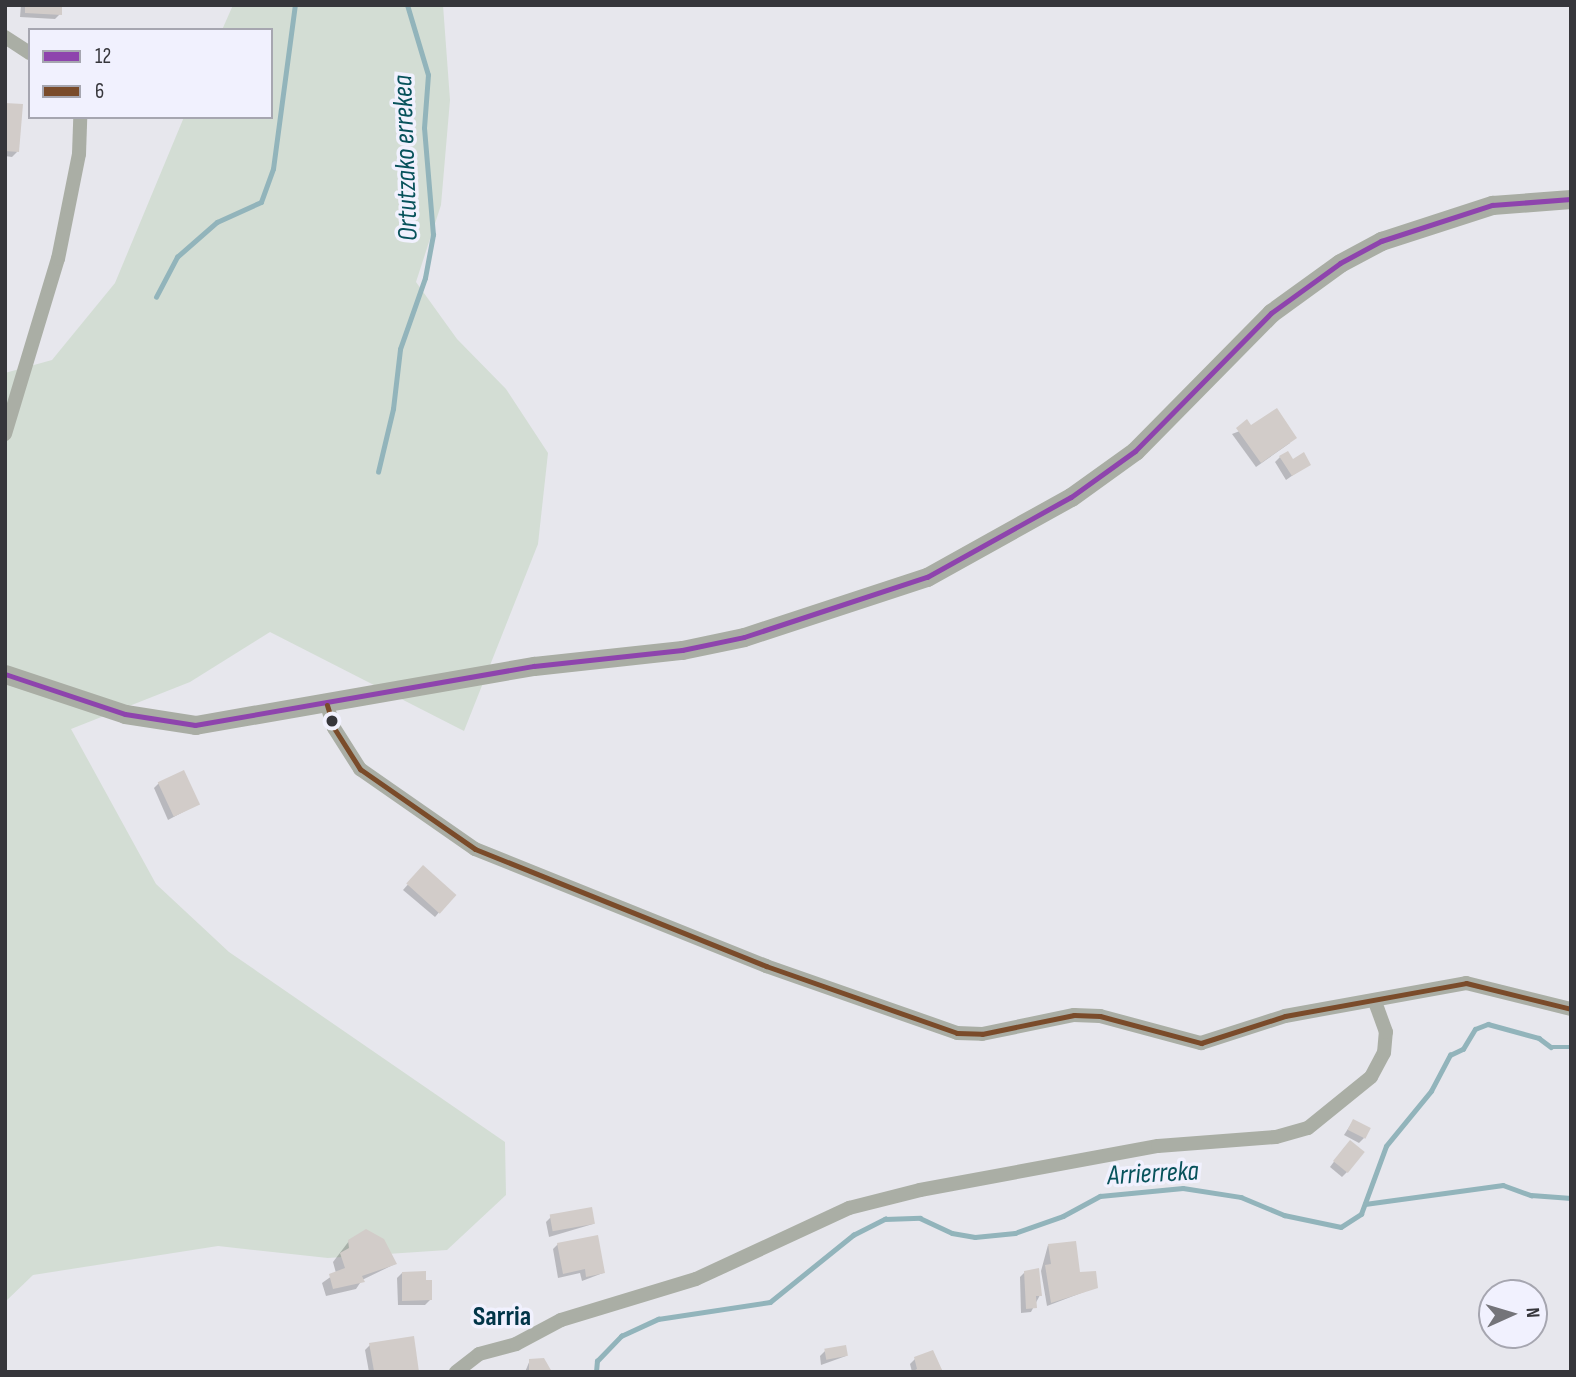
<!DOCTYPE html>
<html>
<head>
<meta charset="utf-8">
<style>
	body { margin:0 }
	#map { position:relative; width:1576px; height:1377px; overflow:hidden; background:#e7e7ed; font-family:"Sofia Sans Condensed",sans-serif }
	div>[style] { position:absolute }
	.green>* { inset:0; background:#d3ddd4 }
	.shadow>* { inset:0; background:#0003 }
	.stream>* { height:4.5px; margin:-2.25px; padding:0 2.25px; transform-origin:2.25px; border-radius:2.25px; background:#92b4bb }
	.building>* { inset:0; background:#d2ccc9; transform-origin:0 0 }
	.street>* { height:14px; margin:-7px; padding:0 7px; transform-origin:7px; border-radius:7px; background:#aaaea5 }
	.secondary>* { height:19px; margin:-9.5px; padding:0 9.5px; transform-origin:9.5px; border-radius:9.5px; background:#a9ada4 }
	.bus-1>* { height:5px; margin:-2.5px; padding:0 2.5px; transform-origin:2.5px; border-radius:2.5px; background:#8e44ad }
	.bus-2>* { height:5px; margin:-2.5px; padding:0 2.5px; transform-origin:2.5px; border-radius:2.5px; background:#7a4b2a }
	.dots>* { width:19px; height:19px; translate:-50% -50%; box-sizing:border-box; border:4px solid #f1f1fe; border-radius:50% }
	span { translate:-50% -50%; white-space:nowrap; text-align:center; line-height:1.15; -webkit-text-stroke:7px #f1f1fe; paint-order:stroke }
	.water-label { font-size:28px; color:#07525b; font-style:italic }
	.neighbourhood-label { font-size:28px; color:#013548; font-weight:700 }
	.frame { position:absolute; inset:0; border:7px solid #36363b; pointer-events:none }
	.legend { position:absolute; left:28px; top:28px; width:245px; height:91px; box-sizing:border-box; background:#f1f1fe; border:2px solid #a6a6b0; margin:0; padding:9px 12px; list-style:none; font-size:21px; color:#36363b }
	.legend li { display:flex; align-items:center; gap:14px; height:35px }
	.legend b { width:35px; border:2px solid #a6a6b0 }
	.north { position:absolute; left:1478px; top:1279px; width:70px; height:70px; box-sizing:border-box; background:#f1f1fe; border:2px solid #a6a6b0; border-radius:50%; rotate:86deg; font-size:19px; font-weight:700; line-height:28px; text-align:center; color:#36363b }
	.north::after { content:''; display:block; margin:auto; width:24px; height:32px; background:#747479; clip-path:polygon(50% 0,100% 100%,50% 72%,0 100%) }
</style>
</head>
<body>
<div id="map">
	<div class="green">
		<div style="clip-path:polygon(233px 5px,443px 5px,450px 100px,441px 205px,416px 282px,457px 339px,506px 389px,548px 453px,538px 544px,464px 731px,270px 632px,190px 682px,71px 729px,156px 884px,229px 952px,505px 1142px,506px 1195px,447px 1250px,328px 1258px,218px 1246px,33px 1275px,5px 1302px,5px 373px,52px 360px,115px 283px,184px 117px,271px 117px,271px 30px,222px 30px)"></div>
	</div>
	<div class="shadow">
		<div style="clip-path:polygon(21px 5px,60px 5px,60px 14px,55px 19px,20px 17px)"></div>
		<div style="clip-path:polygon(5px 105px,17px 152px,12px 157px,5px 156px)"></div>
		<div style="clip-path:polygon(1250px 427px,1290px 443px,1256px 467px,1232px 434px)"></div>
		<div style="clip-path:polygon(1280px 457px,1292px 461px,1309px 464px,1286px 480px,1275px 462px)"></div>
		<div style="clip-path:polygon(159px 783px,198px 804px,168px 820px,154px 788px)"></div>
		<div style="clip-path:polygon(418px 873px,454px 895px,435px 917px,403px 890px)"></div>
		<div style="clip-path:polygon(1353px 1121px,1364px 1138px,1359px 1143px,1344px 1135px)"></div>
		<div style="clip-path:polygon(1345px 1147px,1347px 1172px,1342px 1177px,1330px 1167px)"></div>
		<div style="clip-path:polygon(551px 1217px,593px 1224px,549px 1237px,546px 1222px)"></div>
		<div style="clip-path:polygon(349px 1241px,395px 1264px,362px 1280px,356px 1289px,326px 1296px,322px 1283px,336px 1273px,333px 1262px)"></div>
		<div style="clip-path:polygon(558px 1244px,603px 1273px,582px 1281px,580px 1273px,558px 1278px,553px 1249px)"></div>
		<div style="clip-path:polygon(1048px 1245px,1079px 1274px,1097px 1287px,1047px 1306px,1041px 1271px)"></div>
		<div style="clip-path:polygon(1025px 1272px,1040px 1295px,1031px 1312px,1021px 1313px,1020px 1277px)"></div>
		<div style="clip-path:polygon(402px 1273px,430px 1300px,425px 1305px,398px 1305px,397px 1278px)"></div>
		<div style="clip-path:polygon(370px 1345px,418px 1372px,369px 1372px,365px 1350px)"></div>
		<div style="clip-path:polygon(825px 1351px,846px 1356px,821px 1365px,820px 1356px)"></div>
		<div style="clip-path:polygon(915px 1359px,941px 1372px,912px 1372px,910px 1364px)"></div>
		<div style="clip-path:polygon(530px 1360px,548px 1372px,525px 1372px)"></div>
	</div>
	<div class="stream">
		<div style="left:156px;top:297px;width:45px;rotate:-62.3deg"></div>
		<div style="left:177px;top:257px;width:53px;rotate:-41.2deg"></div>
		<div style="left:217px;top:222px;width:48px;rotate:-24.4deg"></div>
		<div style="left:261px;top:202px;width:35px;rotate:-70deg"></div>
		<div style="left:273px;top:169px;width:165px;rotate:-82.4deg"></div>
		<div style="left:378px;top:472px;width:65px;rotate:-76.6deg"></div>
		<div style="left:393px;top:409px;width:60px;rotate:-83.3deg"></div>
		<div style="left:400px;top:349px;width:75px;rotate:-70.6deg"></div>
		<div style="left:425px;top:278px;width:44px;rotate:-79.5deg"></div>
		<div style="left:433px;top:235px;width:107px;rotate:-94.8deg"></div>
		<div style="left:424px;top:128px;width:53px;rotate:-85.7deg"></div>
		<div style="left:428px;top:75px;width:73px;rotate:-106.7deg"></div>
		<div style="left:1365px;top:1204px;width:139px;rotate:-7.8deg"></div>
		<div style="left:1503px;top:1185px;width:30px;rotate:20deg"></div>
		<div style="left:1531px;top:1195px;width:40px;rotate:4.3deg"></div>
		<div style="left:596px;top:1372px;width:11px;rotate:-85deg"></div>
		<div style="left:597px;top:1361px;width:35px;rotate:-46deg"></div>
		<div style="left:621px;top:1336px;width:41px;rotate:-24.7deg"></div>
		<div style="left:658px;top:1319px;width:113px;rotate:-8.6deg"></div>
		<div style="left:770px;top:1302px;width:107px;rotate:-38.9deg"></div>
		<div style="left:853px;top:1235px;width:36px;rotate:-27deg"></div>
		<div style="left:885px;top:1219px;width:35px;rotate:-2deg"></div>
		<div style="left:920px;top:1218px;width:35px;rotate:25deg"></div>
		<div style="left:952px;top:1233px;width:23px;rotate:10deg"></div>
		<div style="left:975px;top:1237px;width:40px;rotate:-5.7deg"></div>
		<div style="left:1015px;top:1233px;width:51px;rotate:-19.5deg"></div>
		<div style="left:1063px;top:1216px;width:42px;rotate:-28.4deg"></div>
		<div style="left:1100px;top:1196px;width:83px;rotate:-5.5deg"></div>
		<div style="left:1183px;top:1188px;width:59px;rotate:8.8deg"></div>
		<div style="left:1241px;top:1197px;width:47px;rotate:22.7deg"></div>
		<div style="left:1284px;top:1215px;width:58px;rotate:11.9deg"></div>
		<div style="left:1341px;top:1227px;width:24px;rotate:-33deg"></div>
		<div style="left:1361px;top:1214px;width:72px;rotate:-69.8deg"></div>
		<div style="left:1386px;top:1146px;width:71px;rotate:-50.7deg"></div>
		<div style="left:1431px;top:1091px;width:41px;rotate:-62.2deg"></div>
		<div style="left:1450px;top:1055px;width:14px;rotate:-25deg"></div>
		<div style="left:1463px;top:1049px;width:23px;rotate:-59deg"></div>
		<div style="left:1475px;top:1029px;width:14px;rotate:-21deg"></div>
		<div style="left:1488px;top:1024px;width:53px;rotate:15.4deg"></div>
		<div style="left:1539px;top:1038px;width:15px;rotate:37deg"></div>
		<div style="left:1551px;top:1047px;width:20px"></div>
	</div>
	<div class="building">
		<div style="clip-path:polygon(25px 5px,62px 5px,62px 15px,25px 13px)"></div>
		<div style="clip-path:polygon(5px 103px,23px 104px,19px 152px,5px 151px)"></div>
		<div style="clip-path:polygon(1277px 408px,1297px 438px,1261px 463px,1236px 428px,1247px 419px,1251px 425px)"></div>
		<div style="clip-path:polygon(1288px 451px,1293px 459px,1304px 452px,1311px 465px,1292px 476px,1279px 456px)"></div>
		<div style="left:184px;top:770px;width:38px;height:29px;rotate:65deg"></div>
		<div style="left:423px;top:865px;width:45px;height:25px;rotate:42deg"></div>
		<div style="left:1353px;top:1119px;width:20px;height:12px;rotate:27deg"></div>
		<div style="left:1350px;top:1140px;width:19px;height:27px;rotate:39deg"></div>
		<div style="left:592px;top:1207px;width:17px;height:43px;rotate:80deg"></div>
		<div style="clip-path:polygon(366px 1229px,384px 1239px,397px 1264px,362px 1276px,365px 1282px,333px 1289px,329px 1274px,345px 1268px,340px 1253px,349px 1248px,348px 1240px)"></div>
		<div style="clip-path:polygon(598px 1235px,605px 1273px,586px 1277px,585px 1269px,563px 1274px,557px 1243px)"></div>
		<div style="clip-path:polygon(1076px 1241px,1080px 1272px,1096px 1271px,1098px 1288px,1051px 1303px,1045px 1265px,1051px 1264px,1048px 1244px)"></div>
		<div style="clip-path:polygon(1039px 1268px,1042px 1296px,1036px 1296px,1037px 1308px,1026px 1309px,1024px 1271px)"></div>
		<div style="clip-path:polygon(426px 1271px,426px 1280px,432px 1280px,432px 1300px,402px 1301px,402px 1272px)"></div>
		<div style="clip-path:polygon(414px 1336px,419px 1372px,374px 1371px,369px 1343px)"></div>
		<div style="left:846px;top:1345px;width:11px;height:22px;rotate:80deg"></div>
		<div style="clip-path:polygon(933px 1350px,943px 1372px,911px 1372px,917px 1369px,914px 1357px)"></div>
		<div style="clip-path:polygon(544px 1358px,552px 1372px,529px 1372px,529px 1359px)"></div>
	</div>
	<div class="street">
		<div style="left:5px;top:37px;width:30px;rotate:33deg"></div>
		<div style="left:5px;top:434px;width:183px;rotate:-73.2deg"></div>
		<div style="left:58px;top:259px;width:107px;rotate:-78.7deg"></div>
		<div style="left:79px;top:154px;width:37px;rotate:-88deg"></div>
		<div style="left:327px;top:705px;width:24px;rotate:73deg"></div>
		<div style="left:334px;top:728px;width:49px;rotate:57.6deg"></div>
		<div style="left:360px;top:769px;width:140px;rotate:34.8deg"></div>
		<div style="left:475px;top:849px;width:314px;rotate:21.9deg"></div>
		<div style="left:766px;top:966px;width:202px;rotate:19.3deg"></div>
		<div style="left:957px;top:1033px;width:25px;rotate:2deg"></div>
		<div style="left:982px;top:1034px;width:94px;rotate:-11.7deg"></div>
		<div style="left:1074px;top:1015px;width:26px;rotate:2deg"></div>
		<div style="left:1100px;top:1016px;width:105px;rotate:15deg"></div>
		<div style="left:1201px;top:1043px;width:88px;rotate:-17.8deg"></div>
		<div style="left:1285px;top:1016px;width:184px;rotate:-10.3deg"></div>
		<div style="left:1466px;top:983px;width:108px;rotate:13.9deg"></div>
		<div style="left:456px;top:1372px;width:29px;rotate:-38deg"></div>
		<div style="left:479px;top:1354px;width:38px;rotate:-15deg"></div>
		<div style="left:516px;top:1344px;width:51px;rotate:-28.1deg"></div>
		<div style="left:561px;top:1320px;width:141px;rotate:-16.9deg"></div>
		<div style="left:696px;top:1279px;width:169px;rotate:-24.9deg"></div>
		<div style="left:849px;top:1208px;width:73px;rotate:-14.2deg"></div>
		<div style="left:920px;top:1190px;width:242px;rotate:-10.5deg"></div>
		<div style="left:1158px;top:1146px;width:118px;rotate:-4.4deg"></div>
		<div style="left:1276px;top:1137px;width:33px;rotate:-16deg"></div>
		<div style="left:1308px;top:1128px;width:81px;rotate:-39deg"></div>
		<div style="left:1371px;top:1077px;width:27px;rotate:-62deg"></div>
		<div style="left:1384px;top:1053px;width:21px;rotate:-85deg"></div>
		<div style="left:1386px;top:1032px;width:33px;rotate:-110deg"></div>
	</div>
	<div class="secondary">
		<div style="left:5px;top:674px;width:126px;rotate:18.4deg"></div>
		<div style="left:125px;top:714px;width:71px;rotate:8.9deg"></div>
		<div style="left:195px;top:725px;width:344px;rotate:-9.9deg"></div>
		<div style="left:534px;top:666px;width:149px;rotate:-6.2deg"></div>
		<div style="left:682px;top:650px;width:63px;rotate:-11.8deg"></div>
		<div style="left:744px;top:637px;width:193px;rotate:-18.2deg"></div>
		<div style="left:927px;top:577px;width:165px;rotate:-29.1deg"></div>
		<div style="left:1071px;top:497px;width:79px;rotate:-35.7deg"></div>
		<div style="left:1135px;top:451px;width:194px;rotate:-45.4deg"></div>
		<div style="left:1271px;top:313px;width:85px;rotate:-35.9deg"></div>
		<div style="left:1340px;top:263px;width:47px;rotate:-28.2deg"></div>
		<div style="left:1381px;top:241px;width:117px;rotate:-18deg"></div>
		<div style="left:1492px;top:205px;width:79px;rotate:-4.3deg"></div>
	</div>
	<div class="bus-1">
		<div style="left:5px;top:674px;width:126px;rotate:18.4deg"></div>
		<div style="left:125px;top:714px;width:71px;rotate:8.9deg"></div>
		<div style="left:195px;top:725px;width:344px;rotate:-9.9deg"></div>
		<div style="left:534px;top:666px;width:149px;rotate:-6.2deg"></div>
		<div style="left:682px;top:650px;width:63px;rotate:-11.8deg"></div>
		<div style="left:744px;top:637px;width:193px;rotate:-18.2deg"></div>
		<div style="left:927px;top:577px;width:165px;rotate:-29.1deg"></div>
		<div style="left:1071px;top:497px;width:79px;rotate:-35.7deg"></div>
		<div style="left:1135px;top:451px;width:194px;rotate:-45.4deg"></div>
		<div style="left:1271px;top:313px;width:85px;rotate:-35.9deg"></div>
		<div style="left:1340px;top:263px;width:47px;rotate:-28.2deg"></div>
		<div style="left:1381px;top:241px;width:117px;rotate:-18deg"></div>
		<div style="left:1492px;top:205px;width:79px;rotate:-4.3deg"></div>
	</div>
	<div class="bus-2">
		<div style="left:327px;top:705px;width:24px;rotate:73deg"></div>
		<div style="left:334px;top:728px;width:49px;rotate:57.6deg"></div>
		<div style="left:360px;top:769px;width:140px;rotate:34.8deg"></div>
		<div style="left:475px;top:849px;width:314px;rotate:21.9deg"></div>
		<div style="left:766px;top:966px;width:202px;rotate:19.3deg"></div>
		<div style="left:957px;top:1033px;width:25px;rotate:2deg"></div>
		<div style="left:982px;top:1034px;width:94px;rotate:-11.7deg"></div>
		<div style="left:1074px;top:1015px;width:26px;rotate:2deg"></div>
		<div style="left:1100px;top:1016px;width:105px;rotate:15deg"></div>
		<div style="left:1201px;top:1043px;width:88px;rotate:-17.8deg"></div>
		<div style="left:1285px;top:1016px;width:184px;rotate:-10.3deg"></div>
		<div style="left:1466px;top:983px;width:108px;rotate:13.9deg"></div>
	</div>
	<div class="dots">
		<div style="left:332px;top:721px;background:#36363b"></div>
	</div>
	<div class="water-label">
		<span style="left:406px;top:158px;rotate:-92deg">Ortutzako errekea</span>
		<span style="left:1153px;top:1174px;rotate:-3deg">Arrierreka</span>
	</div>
	<div class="neighbourhood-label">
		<span style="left:502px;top:1317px">Sarria</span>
	</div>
	<div class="frame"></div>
	<ul class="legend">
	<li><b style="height:9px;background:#8e44ad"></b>12</li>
	<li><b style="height:9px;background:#7a4b2a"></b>6</li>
	</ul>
	<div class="north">N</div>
</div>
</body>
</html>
